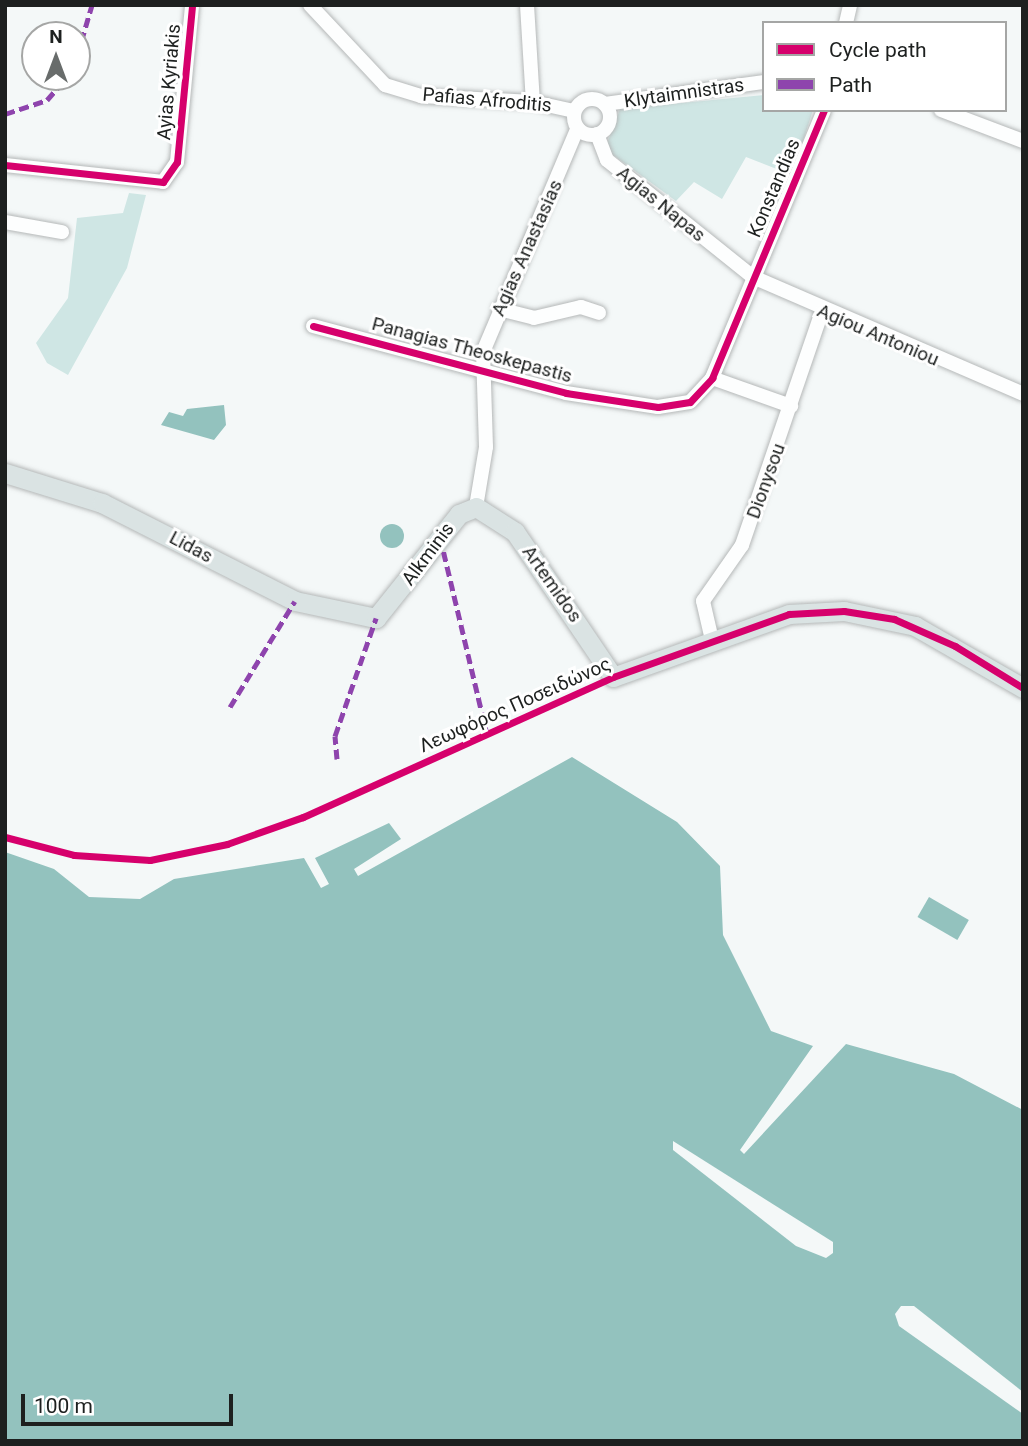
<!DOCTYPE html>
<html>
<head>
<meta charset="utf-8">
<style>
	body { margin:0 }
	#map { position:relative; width:1028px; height:1446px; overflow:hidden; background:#f4f8f8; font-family:Roboto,sans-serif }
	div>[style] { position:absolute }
	.green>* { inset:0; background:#cfe6e4 }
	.water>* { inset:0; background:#93c2be; transform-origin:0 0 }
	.round { border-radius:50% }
	.pier>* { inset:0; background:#f4f8f8 }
	.roads { filter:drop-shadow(0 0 2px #b5b8b8) drop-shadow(0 0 2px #b5b8b8) }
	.minor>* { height:14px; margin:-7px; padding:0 7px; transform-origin:7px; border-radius:7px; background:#fdfefe }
	.minor>.ring { margin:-7px; padding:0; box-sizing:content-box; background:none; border:14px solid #fdfefe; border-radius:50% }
	.major>* { height:19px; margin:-9.5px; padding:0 9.5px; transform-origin:9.5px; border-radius:9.5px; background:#dae3e3 }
	.quiet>* { height:5px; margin-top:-2.5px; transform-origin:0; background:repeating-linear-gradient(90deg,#8e44ad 0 10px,transparent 0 15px) }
	.cycleway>* { height:7px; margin:-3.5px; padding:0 3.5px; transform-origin:3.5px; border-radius:3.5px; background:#d6006c }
	span { translate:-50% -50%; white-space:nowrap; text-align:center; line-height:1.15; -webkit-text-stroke:6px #fff; paint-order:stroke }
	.street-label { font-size:19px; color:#1d201f }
	.frame { position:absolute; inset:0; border:7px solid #1d201f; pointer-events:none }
	.legend { position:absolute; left:762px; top:21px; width:245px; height:91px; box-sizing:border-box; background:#fff; border:2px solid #a5a6a5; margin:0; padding:9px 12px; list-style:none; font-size:21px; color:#1d201f }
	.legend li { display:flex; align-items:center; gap:14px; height:35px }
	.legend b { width:35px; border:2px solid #a5a6a5 }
	.north { position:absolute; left:21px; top:21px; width:70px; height:70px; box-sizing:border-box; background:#fff; border:2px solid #a5a6a5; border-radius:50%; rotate:0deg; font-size:19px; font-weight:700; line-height:28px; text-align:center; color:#1d201f }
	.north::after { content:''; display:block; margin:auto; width:24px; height:32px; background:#686c6b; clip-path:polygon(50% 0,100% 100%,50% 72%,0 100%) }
	.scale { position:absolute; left:21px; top:1394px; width:212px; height:32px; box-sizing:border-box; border:4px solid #1d201f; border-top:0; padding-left:9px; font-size:21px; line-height:24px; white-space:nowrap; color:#1d201f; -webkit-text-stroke:5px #fff; paint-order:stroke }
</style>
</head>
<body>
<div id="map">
	<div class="green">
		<div style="clip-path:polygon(764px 95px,764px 110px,813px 110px,792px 175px,746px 157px,722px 199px,694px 182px,676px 201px,605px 149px,620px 109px)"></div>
		<div style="clip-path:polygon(129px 193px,146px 195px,127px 268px,68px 375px,47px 363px,36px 343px,68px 298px,77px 218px,123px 213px)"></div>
	</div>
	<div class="water">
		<div style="clip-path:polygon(224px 405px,226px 425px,214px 440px,161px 425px,169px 412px,183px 416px,187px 409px)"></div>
		<div class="round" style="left:380px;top:524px;width:24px;height:24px"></div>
		<div style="clip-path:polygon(572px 757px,677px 822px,720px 866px,723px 935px,771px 1031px,813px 1046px,740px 1150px,744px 1154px,846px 1044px,954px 1074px,1023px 1110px,1023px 1441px,5px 1441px,5px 852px,54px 869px,89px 897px,140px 899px,174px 879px,304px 858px,321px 888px,329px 884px,315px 858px,389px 823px,401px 839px,354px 869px,358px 876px)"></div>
		<div style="left:929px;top:897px;width:46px;height:23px;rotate:30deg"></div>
	</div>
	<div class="pier">
		<div style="clip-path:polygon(673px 1141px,833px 1242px,833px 1253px,826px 1258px,796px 1246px,673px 1150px)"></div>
		<div style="clip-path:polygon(901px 1306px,914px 1306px,1023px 1392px,1023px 1414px,899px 1326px,895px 1314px)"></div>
	</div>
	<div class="roads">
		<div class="minor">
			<div style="left:310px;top:5px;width:110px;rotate:46.8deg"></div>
			<div style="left:385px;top:85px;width:38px;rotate:17deg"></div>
			<div style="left:421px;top:96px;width:112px;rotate:3.1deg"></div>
			<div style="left:533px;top:102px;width:42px;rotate:12.4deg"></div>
			<div style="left:527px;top:5px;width:97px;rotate:86.5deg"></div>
			<div style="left:846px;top:23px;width:18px;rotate:-77deg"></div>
			<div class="ring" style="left:574px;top:99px;width:22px;height:22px"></div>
			<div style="left:605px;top:104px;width:161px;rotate:-7.9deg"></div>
			<div style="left:941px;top:110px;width:88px;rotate:20.7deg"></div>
			<div style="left:597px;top:134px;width:28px;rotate:69deg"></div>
			<div style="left:607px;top:160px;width:187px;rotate:38.7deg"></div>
			<div style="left:753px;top:277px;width:294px;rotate:23.4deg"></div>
			<div style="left:5px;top:165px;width:159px;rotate:6.1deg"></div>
			<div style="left:163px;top:182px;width:24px;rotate:-55deg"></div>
			<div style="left:177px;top:162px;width:158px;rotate:-84.5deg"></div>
			<div style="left:5px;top:222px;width:58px;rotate:10deg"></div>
			<div style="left:499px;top:309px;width:36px;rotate:14deg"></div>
			<div style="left:534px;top:318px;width:48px;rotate:-13.2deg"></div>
			<div style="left:581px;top:307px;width:19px;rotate:18deg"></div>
			<div style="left:313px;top:326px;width:262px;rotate:14.8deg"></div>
			<div style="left:566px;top:393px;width:93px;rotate:8.7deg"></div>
			<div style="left:658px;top:407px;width:32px;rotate:-9deg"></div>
			<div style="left:690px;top:402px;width:33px;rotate:-47deg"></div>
			<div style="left:712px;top:378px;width:290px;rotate:-67.3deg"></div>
			<div style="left:712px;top:378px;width:84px;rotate:19.5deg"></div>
			<div style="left:476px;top:507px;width:61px;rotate:-80.5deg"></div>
			<div style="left:486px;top:447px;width:95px;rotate:-91.8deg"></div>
			<div style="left:483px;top:352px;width:242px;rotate:-67.1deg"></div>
			<div style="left:712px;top:640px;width:40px;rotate:-103deg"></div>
			<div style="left:703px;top:601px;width:68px;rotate:-55.1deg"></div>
			<div style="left:742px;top:545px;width:247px;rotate:-71.1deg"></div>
		</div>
		<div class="major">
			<div style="left:5px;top:473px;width:102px;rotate:17.2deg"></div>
			<div style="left:102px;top:503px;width:216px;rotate:26.9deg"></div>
			<div style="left:295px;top:601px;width:83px;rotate:11.9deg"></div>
			<div style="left:376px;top:618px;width:133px;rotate:-51.4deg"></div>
			<div style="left:459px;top:514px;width:18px;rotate:-22deg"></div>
			<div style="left:476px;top:507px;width:46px;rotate:32.7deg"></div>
			<div style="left:515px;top:532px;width:175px;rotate:55.9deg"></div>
			<div style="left:613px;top:677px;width:187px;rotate:-19.7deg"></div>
			<div style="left:789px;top:614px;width:55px;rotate:-3.1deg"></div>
			<div style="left:844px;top:611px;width:73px;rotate:11.9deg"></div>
			<div style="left:915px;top:626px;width:125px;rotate:29.9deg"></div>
		</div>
	</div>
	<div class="quiet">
		<div style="left:77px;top:56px;width:53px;rotate:-73.6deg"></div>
		<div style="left:5px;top:114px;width:44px;rotate:-18.4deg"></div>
		<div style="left:47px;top:100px;width:30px;rotate:-49deg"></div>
		<div style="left:440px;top:537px;width:204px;rotate:76.6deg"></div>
		<div style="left:230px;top:707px;width:124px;rotate:-58.5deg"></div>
		<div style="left:337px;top:759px;width:23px;rotate:-95deg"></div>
		<div style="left:335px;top:736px;width:125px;rotate:-70.8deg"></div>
	</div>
	<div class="cycleway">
		<div style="left:5px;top:165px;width:159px;rotate:6.1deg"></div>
		<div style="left:163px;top:182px;width:24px;rotate:-55deg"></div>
		<div style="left:177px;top:162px;width:158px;rotate:-84.5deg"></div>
		<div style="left:313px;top:326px;width:262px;rotate:14.8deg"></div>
		<div style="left:566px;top:393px;width:93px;rotate:8.7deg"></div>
		<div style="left:658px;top:407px;width:32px;rotate:-9deg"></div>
		<div style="left:690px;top:402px;width:33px;rotate:-47deg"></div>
		<div style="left:712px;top:378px;width:290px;rotate:-67.3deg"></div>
		<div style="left:5px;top:837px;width:71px;rotate:14.6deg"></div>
		<div style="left:74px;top:855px;width:76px;rotate:3.8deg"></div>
		<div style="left:150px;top:860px;width:79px;rotate:-11.7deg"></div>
		<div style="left:227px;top:844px;width:81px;rotate:-19.6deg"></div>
		<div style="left:303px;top:817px;width:340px;rotate:-24.3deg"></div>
		<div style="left:613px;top:677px;width:187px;rotate:-19.7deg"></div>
		<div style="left:789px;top:614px;width:55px;rotate:-3.1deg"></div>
		<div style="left:844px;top:611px;width:51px;rotate:9.1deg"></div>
		<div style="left:894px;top:619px;width:67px;rotate:23.9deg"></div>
		<div style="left:955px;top:646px;width:80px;rotate:31.7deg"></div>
	</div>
	<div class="street-label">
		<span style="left:169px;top:82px;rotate:-85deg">Ayias Kyriakis</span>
		<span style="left:684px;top:93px;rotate:-8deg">Klytaimnistras</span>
		<span style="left:487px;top:100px;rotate:5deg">Pafias Afroditis</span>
		<span style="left:774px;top:188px;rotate:-67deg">Konstandias</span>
		<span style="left:661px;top:204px;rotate:39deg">Agias Napas</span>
		<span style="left:527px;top:248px;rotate:-66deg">Agias Anastasias</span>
		<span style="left:878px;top:335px;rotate:23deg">Agiou Antoniou</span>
		<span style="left:472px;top:350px;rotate:15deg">Panagias Theoskepastis</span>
		<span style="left:766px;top:481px;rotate:-70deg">Dionysou</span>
		<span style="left:191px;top:547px;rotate:28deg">Lidas</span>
		<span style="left:428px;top:554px;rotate:-53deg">Alkminis</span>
		<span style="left:552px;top:584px;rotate:55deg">Artemidos</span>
		<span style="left:515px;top:705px;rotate:-24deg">Λεωφόρος Ποσειδώνος</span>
	</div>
	<div class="frame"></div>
	<ul class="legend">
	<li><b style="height:9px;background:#d6006c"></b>Cycle path</li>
	<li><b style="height:9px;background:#8e44ad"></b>Path</li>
	</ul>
	<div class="north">N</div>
	<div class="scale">100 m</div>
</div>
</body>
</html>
